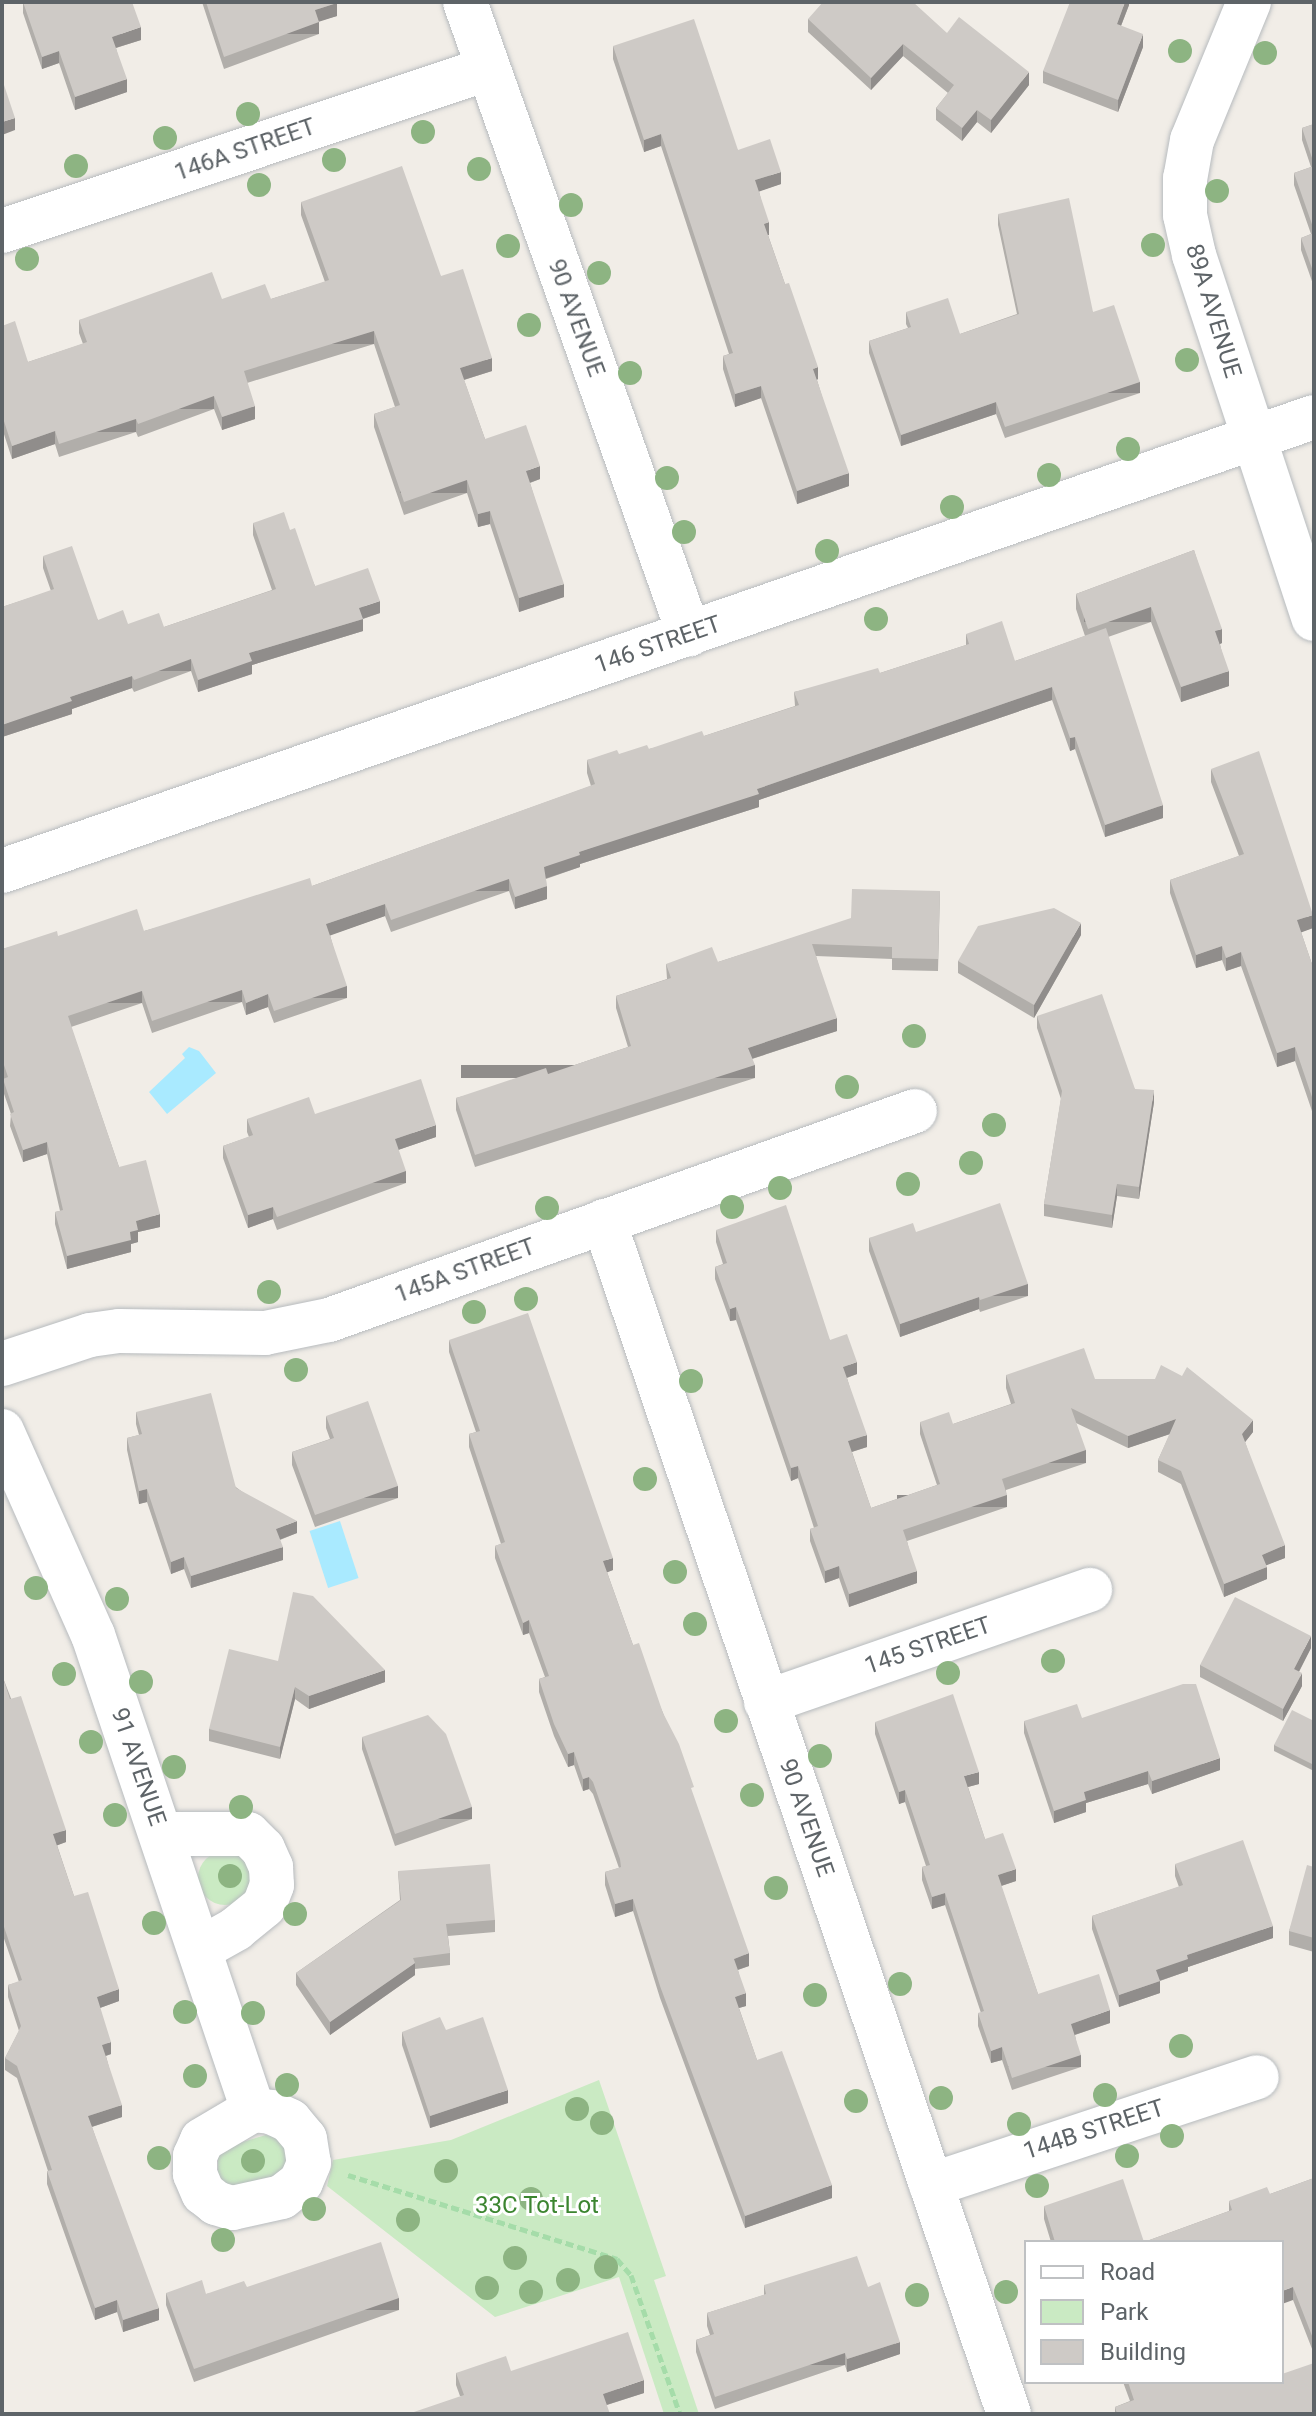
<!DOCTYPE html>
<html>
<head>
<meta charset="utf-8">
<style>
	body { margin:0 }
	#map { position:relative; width:1316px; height:2416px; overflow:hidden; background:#f1ede7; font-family:Roboto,sans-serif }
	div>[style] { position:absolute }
	.green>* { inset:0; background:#caeac3 }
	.round { border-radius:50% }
	.water>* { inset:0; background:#a9eaff; transform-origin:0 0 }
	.path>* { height:5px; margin-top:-2.5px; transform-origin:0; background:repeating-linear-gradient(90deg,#a5dca9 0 8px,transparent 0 12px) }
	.roads { filter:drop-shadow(0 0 2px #b7bbbe) drop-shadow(0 0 2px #b7bbbe) }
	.minor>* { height:44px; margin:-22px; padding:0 22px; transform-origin:22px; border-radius:22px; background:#fff }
	.trees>* { width:24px; height:24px; margin:-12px; border-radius:50%; background:#8db482 }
	.wall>* { inset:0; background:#b1aeaa }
	.shaded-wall>* { inset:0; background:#908d8b; transform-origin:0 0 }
	.building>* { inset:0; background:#cecac6 }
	span { translate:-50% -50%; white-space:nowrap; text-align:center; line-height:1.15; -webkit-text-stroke:6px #fff; paint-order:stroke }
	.street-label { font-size:24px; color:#5e6468 }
	.park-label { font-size:24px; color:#3c8530 }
	.frame { position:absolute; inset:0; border:4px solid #5e6468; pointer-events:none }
	.legend { position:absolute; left:1024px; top:2240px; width:260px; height:144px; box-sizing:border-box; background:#fff; border:2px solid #bfc1c3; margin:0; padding:10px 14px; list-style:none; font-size:24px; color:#5e6468 }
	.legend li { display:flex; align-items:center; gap:16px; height:40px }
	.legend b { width:40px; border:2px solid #bfc1c3 }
</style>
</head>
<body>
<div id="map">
	<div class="green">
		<div class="round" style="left:198px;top:1851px;width:54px;height:54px"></div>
		<div style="clip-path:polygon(599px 2080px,666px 2276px,654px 2280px,699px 2414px,664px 2414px,619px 2277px,495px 2317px,327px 2186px,333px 2160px,451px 2140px)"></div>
		<div style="clip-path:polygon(266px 2135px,275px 2137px,286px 2150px,287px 2164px,278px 2176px,235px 2190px,218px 2177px,218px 2154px,229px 2146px)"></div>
	</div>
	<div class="water">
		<div style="clip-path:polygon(189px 1047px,199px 1051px,216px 1073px,167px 1114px,149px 1092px,185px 1058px,182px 1054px)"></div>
		<div style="left:340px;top:1521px;width:60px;height:32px;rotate:72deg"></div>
	</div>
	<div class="path">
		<div style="left:348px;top:2175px;width:282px;rotate:17.3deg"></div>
		<div style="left:617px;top:2259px;width:21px;rotate:49deg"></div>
		<div style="left:631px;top:2275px;width:147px;rotate:70.6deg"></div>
	</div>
	<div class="roads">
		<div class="minor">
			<div style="left:465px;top:2px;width:671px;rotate:70.48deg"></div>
			<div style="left:1249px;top:2px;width:149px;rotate:112.4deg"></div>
			<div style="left:1192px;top:140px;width:39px;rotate:100deg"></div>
			<div style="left:1185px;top:178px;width:37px;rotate:90deg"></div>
			<div style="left:1185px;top:215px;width:41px;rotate:77.3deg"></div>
			<div style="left:1194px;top:255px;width:383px;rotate:71.8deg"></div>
			<div style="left:2px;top:231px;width:511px;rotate:-18.47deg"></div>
			<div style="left:2px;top:871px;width:1388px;rotate:-19.09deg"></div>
			<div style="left:604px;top:1221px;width:1260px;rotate:71.25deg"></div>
			<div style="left:2px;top:1364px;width:93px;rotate:-18.2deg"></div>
			<div style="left:90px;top:1335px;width:29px;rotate:-8deg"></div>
			<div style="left:119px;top:1331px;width:146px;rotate:0.8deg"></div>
			<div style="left:265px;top:1333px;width:65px;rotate:-11.5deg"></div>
			<div style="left:329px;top:1320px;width:622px;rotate:-19.63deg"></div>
			<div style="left:2px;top:1431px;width:223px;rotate:66deg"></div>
			<div style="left:93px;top:1635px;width:501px;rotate:71.38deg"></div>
			<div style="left:766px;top:1702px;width:343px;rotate:-19.1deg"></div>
			<div style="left:161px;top:1834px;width:87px"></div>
			<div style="left:248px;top:1834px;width:21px;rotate:45deg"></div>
			<div style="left:263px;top:1849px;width:20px;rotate:66deg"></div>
			<div style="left:271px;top:1867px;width:18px;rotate:87deg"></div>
			<div style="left:272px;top:1885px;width:22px;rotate:111deg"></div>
			<div style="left:264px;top:1906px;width:36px;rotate:141deg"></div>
			<div style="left:236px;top:1929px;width:41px;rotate:150.9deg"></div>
			<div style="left:253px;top:2110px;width:18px;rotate:6deg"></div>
			<div style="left:271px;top:2112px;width:21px;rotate:25deg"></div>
			<div style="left:290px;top:2121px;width:23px;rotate:50deg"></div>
			<div style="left:305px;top:2139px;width:24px;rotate:81deg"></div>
			<div style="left:309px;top:2163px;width:21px;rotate:113deg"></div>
			<div style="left:301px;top:2182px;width:24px;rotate:142deg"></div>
			<div style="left:282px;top:2197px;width:51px;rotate:167.6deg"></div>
			<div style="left:232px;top:2208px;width:17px;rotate:-163deg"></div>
			<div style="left:216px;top:2203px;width:16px;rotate:-142deg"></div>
			<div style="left:203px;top:2193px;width:21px;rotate:-113deg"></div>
			<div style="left:195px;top:2174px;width:18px;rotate:-90deg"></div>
			<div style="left:195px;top:2156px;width:17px;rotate:-66deg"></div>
			<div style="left:202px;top:2140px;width:59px;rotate:-30.5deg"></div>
			<div style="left:931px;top:2185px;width:343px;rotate:-18.3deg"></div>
		</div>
	</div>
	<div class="trees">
		<div style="left:1180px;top:51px"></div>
		<div style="left:1265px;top:53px"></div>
		<div style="left:248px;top:114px"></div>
		<div style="left:423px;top:132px"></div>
		<div style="left:165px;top:138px"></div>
		<div style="left:334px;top:160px"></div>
		<div style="left:76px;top:166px"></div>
		<div style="left:479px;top:169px"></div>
		<div style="left:259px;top:185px"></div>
		<div style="left:1217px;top:191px"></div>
		<div style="left:571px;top:205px"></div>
		<div style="left:1153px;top:245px"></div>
		<div style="left:508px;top:246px"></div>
		<div style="left:27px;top:259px"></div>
		<div style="left:599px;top:273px"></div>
		<div style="left:529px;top:325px"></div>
		<div style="left:1187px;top:360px"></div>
		<div style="left:630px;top:373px"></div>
		<div style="left:1128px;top:449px"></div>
		<div style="left:1049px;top:475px"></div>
		<div style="left:667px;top:478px"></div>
		<div style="left:952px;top:507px"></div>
		<div style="left:684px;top:532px"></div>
		<div style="left:827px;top:551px"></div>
		<div style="left:876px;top:619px"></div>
		<div style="left:914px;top:1036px"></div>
		<div style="left:847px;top:1087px"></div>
		<div style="left:994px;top:1125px"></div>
		<div style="left:971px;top:1163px"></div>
		<div style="left:908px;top:1184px"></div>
		<div style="left:780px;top:1188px"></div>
		<div style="left:732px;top:1207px"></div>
		<div style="left:547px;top:1208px"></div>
		<div style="left:269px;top:1292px"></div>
		<div style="left:526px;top:1299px"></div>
		<div style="left:474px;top:1312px"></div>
		<div style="left:296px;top:1370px"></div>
		<div style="left:691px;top:1381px"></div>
		<div style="left:645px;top:1479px"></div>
		<div style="left:675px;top:1572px"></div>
		<div style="left:36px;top:1588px"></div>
		<div style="left:117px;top:1599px"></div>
		<div style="left:695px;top:1624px"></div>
		<div style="left:1053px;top:1661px"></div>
		<div style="left:948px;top:1673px"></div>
		<div style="left:64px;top:1674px"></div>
		<div style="left:141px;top:1682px"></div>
		<div style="left:726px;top:1721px"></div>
		<div style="left:91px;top:1742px"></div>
		<div style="left:820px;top:1756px"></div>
		<div style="left:174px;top:1767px"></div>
		<div style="left:752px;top:1795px"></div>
		<div style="left:241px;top:1807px"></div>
		<div style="left:115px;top:1815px"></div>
		<div style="left:230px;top:1876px"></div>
		<div style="left:776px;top:1888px"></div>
		<div style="left:295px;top:1914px"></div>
		<div style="left:154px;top:1923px"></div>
		<div style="left:900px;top:1984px"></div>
		<div style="left:815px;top:1995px"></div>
		<div style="left:185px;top:2012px"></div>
		<div style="left:253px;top:2013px"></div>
		<div style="left:1181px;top:2046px"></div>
		<div style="left:195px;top:2076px"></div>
		<div style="left:287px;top:2085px"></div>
		<div style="left:1105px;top:2095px"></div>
		<div style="left:941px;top:2098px"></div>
		<div style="left:856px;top:2101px"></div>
		<div style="left:577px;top:2109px"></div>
		<div style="left:602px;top:2123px"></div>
		<div style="left:1019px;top:2124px"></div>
		<div style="left:1172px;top:2136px"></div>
		<div style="left:1127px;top:2156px"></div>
		<div style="left:159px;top:2158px"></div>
		<div style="left:253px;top:2161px"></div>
		<div style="left:446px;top:2171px"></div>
		<div style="left:1037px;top:2186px"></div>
		<div style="left:531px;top:2199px"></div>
		<div style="left:314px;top:2209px"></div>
		<div style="left:408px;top:2220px"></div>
		<div style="left:223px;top:2240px"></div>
		<div style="left:515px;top:2258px"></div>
		<div style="left:606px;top:2267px"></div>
		<div style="left:568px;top:2280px"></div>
		<div style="left:487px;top:2288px"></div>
		<div style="left:531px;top:2292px"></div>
		<div style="left:1006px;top:2292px"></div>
		<div style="left:917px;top:2295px"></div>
	</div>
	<div class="wall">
		<div style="clip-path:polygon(23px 2px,141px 40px,116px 48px,127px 92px,75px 110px,59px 63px,42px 69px,23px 13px)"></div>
		<div style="clip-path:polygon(202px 2px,336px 2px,337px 16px,319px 21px,319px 34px,224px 69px)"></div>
		<div style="clip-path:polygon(1129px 2px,1129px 5px,1121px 26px,1143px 47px,1118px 112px,1043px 83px,1043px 71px)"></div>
		<div style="clip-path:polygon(808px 19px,947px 33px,1029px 85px,991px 133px,977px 122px,962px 141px,936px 120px,936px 108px,948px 93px,903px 56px,871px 90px,808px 32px)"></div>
		<div style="clip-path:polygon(613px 46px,738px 150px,781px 184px,759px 191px,769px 235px,768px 235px,818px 379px,817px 380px,849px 486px,797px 504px,761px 398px,735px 407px,723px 369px,723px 356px,729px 354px,661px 146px,644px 152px,613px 59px)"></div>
		<div style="clip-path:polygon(1314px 124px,1314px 287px,1301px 250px,1301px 238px,1311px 234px,1294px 185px,1294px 173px,1311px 167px,1302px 140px,1302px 128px)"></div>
		<div style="clip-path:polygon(301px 202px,441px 276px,492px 371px,464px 380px,485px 439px,540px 479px,530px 483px,564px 597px,519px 612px,490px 524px,478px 527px,467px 493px,404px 515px,374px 427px,374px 414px,395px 407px,374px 344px,247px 383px,255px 419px,222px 430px,214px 409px,138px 437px,136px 432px,59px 457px,55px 444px,12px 459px,2px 428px,2px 326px,28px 362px,83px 344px,79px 333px,79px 320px,222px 299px,271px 299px,325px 282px,301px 215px)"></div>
		<div style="clip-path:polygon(998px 214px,1093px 312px,1140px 393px,1005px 438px,996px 414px,901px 446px,869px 353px,869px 341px,908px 328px,906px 324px,906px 312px,960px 334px,1017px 314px,998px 225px)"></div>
		<div style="clip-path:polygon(253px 523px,290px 530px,315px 586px,380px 613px,363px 619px,363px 631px,252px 665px,252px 674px,198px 692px,191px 671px,134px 692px,132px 688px,72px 709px,72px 714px,2px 737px,2px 607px,51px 591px,43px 568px,43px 556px,98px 620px,128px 624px,164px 627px,272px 590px,253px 535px)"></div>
		<div style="clip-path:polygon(1194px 550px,1222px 643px,1220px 644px,1229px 686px,1181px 702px,1151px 622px,1108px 637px,1163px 818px,1105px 837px,1075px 749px,1070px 751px,1052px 700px,759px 800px,759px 807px,580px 864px,580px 867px,546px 879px,547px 899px,515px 909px,509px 891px,391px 932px,385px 916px,330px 935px,347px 998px,274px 1023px,268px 1007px,246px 1015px,242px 1002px,152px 1033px,142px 1003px,71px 1027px,119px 1167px,160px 1227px,138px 1232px,138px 1242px,131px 1244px,131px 1252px,67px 1269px,55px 1224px,55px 1212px,60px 1211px,47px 1154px,23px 1162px,10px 1126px,11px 1114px,3px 1091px,3px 1079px,4px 1079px,2px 1072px,2px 949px,58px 936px,144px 931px,312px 886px,591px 786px,587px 773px,587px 760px,649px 749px,704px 736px,795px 706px,794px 692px,880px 673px,966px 645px,966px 634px,1015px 661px,1085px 636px,1076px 609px,1076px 594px)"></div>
		<div style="clip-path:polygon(1211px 769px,1313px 928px,1301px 932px,1314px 970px,1314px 1117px,1295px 1061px,1277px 1067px,1241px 966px,1226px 971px,1222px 960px,1196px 968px,1170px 893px,1170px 880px,1239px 856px,1211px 782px)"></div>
		<div style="clip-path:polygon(940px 891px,938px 971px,892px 970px,892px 959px,816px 956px,837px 1031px,752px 1059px,755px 1078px,475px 1167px,456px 1110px,456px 1098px,548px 1074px,628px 1047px,616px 1008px,616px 996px,667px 979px,666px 964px,718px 962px)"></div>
		<div style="clip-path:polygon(1081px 935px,1034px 1018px,958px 973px,958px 961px)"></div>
		<div style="clip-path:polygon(1037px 1016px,1135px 1089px,1154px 1102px,1139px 1199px,1117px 1196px,1112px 1228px,1044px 1216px,1044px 1204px,1061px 1099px,1037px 1028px)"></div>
		<div style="clip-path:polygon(315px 1114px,436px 1137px,398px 1150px,406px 1183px,277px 1230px,273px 1219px,248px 1228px,223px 1158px,223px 1146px,249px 1137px,247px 1132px,247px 1119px)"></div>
		<div style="clip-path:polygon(716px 1230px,830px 1340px,857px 1374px,847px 1378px,867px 1447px,852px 1452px,871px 1508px,937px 1485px,920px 1434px,920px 1422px,953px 1424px,1011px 1404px,1006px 1388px,1006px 1375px,1095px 1379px,1253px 1432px,1245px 1442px,1285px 1558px,1266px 1565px,1267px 1579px,1224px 1597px,1181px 1484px,1158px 1472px,1158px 1460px,1170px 1434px,1128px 1448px,1076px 1423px,1086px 1463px,1006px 1490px,1007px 1507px,907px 1541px,917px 1583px,849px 1607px,839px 1578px,825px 1583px,810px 1541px,810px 1529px,814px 1528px,798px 1478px,791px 1481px,736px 1320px,730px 1321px,715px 1279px,715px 1267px,723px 1264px,716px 1242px)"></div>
		<div style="clip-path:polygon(916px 1232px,1028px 1296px,980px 1312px,979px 1309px,900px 1337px,869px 1251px,869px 1238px)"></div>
		<div style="clip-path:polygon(449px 1340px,613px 1570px,607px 1572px,633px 1645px,663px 1713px,694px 1799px,749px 1966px,738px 1970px,746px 2006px,739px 2008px,757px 2060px,832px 2198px,745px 2228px,660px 1998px,633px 1911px,615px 1917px,605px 1885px,605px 1872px,619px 1868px,593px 1794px,589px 1789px,583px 1791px,574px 1765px,568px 1767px,554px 1736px,539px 1692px,539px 1679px,545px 1677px,529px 1633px,523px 1635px,495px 1558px,495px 1546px,501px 1544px,469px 1447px,469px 1434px,476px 1432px,449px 1352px)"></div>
		<div style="clip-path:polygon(136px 1412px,297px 1533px,280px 1540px,283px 1560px,191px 1588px,184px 1569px,171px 1574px,147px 1502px,139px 1504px,127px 1450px,127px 1438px,139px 1435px,136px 1424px)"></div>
		<div style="clip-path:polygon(326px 1416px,398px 1498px,315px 1527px,292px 1465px,292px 1452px,330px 1439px,326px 1428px)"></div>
		<div style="clip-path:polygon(1311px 1648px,1299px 1672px,1302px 1686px,1283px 1721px,1200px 1677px,1200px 1665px)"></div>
		<div style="clip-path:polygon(278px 1661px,385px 1682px,309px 1709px,295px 1699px,280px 1759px,209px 1741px,209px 1729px)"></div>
		<div style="clip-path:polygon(2px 1675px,66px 1842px,57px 1845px,74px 1896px,119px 2001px,100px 2008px,111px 2054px,106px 2056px,122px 2117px,92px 2127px,159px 2320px,123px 2332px,117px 2312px,95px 2320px,47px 2184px,47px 2171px,48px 2171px,17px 2078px,5px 2070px,5px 2058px,19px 2031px,8px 1997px,8px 1985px,19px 1982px,2px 1933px)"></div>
		<div style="clip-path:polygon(1082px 1718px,1220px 1770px,1152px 1794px,1148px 1784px,1086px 1803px,1086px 1812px,1054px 1823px,1024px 1733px,1024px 1721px)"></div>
		<div style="clip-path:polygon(1314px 1721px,1314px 1771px,1274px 1751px,1274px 1745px)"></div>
		<div style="clip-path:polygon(875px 1722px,979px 1784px,968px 1787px,985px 1839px,1016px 1881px,1001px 1886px,1038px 1994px,1110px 2023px,1075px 2035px,1081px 2067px,1012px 2090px,1002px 2060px,991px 2063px,978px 2026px,978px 2013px,981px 2013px,945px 1905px,932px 1909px,922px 1880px,922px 1867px,926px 1866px,905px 1802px,899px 1804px,875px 1734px)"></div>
		<div style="clip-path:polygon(362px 1737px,472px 1819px,395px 1846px,362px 1749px)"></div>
		<div style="clip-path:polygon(1175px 1864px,1273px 1938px,1188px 1967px,1188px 1971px,1160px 1981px,1160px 1993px,1119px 2007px,1092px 1929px,1092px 1916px,1179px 1887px,1175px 1876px)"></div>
		<div style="clip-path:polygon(1314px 1867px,1314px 1952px,1289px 1945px,1289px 1931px)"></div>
		<div style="clip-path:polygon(398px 1871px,495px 1920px,495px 1932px,448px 1936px,450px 1953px,450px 1965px,415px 1969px,415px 1975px,330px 2035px,296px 1985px,296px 1973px,400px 1900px)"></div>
		<div style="clip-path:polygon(446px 2030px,508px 2103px,430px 2128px,402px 2045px,402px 2032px)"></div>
		<div style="clip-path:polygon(1314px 2178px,1314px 2354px,1293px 2300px,1282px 2242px,1051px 2242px,1044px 2219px,1044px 2206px,1144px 2242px,1229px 2211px,1229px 2201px,1270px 2194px)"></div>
		<div style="clip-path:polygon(764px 2285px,868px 2287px,900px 2354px,847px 2372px,845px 2365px,715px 2409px,696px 2352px,696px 2340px,710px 2335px,707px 2326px,707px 2313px,764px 2295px)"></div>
		<div style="clip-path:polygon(247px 2287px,399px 2310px,194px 2382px,166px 2305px,166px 2293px,206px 2294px)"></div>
		<div style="clip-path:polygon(511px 2371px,644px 2393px,607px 2405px,460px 2396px,456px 2385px,456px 2373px)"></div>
		<div style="clip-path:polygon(1123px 2382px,1282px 2382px,1314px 2414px,1115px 2414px,1115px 2407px,1130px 2401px)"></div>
	</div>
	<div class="shaded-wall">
		<div style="clip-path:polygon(1125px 2px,1129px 2px,1129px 5px,1117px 36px,1117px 24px)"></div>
		<div style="clip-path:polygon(337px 3px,337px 16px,315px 23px,315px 10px)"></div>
		<div style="left:319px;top:22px;width:12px;height:101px;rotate:90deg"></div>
		<div style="clip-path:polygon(141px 27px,141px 40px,112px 49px,112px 37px)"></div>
		<div style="clip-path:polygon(1143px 34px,1143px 47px,1118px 112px,1118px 100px)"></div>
		<div style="clip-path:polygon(903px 44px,903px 56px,871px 90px,871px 78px)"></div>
		<div style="clip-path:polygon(59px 51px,59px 63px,42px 69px,42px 57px)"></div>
		<div style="clip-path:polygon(1029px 72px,1029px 85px,991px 133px,991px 120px)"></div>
		<div style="clip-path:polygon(127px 79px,127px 92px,75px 110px,75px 97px)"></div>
		<div style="clip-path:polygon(977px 110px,977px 122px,962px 141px,962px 128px)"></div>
		<div style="clip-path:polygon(15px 118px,15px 130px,2px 135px,2px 122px)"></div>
		<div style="clip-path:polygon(661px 134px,661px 146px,644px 152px,644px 140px)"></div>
		<div style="clip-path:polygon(781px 172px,781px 184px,755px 193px,755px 180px)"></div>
		<div style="clip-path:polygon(769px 222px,769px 235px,764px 236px,764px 224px)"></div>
		<div style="left:374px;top:331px;width:13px;height:136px;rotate:90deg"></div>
		<div style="clip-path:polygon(492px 358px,492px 371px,460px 381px,460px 368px)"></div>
		<div style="clip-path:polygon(818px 367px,818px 379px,813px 381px,813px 369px)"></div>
		<div style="left:1140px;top:382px;width:11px;height:142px;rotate:90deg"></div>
		<div style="clip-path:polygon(761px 386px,761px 398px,735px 407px,735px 394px)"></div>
		<div style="left:214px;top:396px;width:13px;height:81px;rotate:90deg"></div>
		<div style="clip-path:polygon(996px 402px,996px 414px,901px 446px,901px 435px)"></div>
		<div style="clip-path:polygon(255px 406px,255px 419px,222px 430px,222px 417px)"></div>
		<div style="left:136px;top:419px;width:13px;height:81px;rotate:90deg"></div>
		<div style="clip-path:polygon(55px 431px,55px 444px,12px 459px,12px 446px)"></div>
		<div style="clip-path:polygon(540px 466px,540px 479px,526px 484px,526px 471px)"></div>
		<div style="clip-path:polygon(849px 473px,849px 486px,797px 504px,797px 491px)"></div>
		<div style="left:467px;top:480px;width:13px;height:67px;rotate:90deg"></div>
		<div style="clip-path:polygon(490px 511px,490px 524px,478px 527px,478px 514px)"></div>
		<div style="clip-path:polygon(564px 584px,564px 597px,519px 612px,519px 598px)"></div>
		<div style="clip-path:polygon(380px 601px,380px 613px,359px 620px,359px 608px)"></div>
		<div style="left:1151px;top:607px;width:15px;height:67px;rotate:90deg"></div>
		<div style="clip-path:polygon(363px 619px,363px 631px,252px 665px,252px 674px,198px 692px,198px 680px,249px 653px)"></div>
		<div style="clip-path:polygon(1222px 629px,1222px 643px,1215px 646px,1215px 631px)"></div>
		<div style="left:191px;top:659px;width:12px;height:61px;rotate:90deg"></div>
		<div style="clip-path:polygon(1229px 671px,1229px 686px,1181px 702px,1181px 687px)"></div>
		<div style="clip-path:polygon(132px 676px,132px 688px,72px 709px,72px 714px,2px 737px,2px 725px,70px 697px)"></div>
		<div style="clip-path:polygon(1052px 687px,1052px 700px,759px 800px,759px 807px,580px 864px,580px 867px,544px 879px,544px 867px,579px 852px,757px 789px)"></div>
		<div style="clip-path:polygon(1075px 737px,1075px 749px,1070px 751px,1070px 738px)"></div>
		<div style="clip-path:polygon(1163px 805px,1163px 818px,1105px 837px,1105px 825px)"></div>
		<div style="left:509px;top:879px;width:12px;height:125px;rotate:90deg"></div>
		<div style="clip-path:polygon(547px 886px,547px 899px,515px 909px,515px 897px)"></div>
		<div style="clip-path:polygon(385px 904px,385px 916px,326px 937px,326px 924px)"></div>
		<div style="clip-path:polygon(1313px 915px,1313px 928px,1297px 934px,1297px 920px)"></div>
		<div style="clip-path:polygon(1081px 923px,1081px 935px,1034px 1018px,1034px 1005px)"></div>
		<div style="clip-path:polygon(1222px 946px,1222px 960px,1196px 968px,1196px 955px)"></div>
		<div style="clip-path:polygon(1241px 952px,1241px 966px,1226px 971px,1226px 958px)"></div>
		<div style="left:347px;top:986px;width:12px;height:77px;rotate:90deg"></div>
		<div style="left:242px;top:990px;width:12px;height:95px;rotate:90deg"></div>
		<div style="left:142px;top:991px;width:12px;height:78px;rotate:90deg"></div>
		<div style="clip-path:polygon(268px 994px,268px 1007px,246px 1015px,246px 1003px)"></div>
		<div style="clip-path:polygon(837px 1018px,837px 1031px,748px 1060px,748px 1048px)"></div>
		<div style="clip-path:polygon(1295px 1047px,1295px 1061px,1277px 1067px,1277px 1053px)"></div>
		<div style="left:755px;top:1065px;width:13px;height:294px;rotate:90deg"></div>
		<div style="clip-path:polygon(1154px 1090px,1154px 1102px,1139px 1199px,1139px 1187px)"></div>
		<div style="clip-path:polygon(436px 1125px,436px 1137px,395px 1151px,395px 1139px)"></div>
		<div style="clip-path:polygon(47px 1142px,47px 1154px,23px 1162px,23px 1150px)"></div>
		<div style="left:406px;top:1171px;width:12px;height:137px;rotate:90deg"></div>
		<div style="clip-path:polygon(1117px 1184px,1117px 1196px,1112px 1228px,1112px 1215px)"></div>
		<div style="clip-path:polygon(273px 1207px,273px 1219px,248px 1228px,248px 1215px)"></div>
		<div style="clip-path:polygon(160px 1214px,160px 1227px,138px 1232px,138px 1242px,131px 1244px,131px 1252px,67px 1269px,67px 1256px,130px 1232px,136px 1221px)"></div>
		<div style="left:1028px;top:1284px;width:12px;height:51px;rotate:90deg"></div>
		<div style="clip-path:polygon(979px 1297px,979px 1309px,900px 1337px,900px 1324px)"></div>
		<div style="clip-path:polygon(736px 1307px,736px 1320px,730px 1321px,730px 1309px)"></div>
		<div style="clip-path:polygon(857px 1362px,857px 1374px,843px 1379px,843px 1367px)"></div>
		<div style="clip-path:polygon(1176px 1419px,1176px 1432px,1128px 1448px,1128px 1436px)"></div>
		<div style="clip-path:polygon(1253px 1420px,1253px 1432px,1242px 1446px,1242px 1434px)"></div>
		<div style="clip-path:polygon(867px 1435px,867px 1447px,848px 1453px,848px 1441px)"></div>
		<div style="left:1086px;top:1450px;width:13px;height:89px;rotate:90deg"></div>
		<div style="clip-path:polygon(798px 1466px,798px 1478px,791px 1481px,791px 1468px)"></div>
		<div style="left:398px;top:1486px;width:12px;height:88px;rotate:90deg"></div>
		<div style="clip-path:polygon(147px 1489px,147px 1502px,139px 1504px,139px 1491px)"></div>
		<div style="left:1007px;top:1495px;width:12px;height:110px;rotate:90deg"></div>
		<div style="clip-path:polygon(297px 1521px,297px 1533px,276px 1541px,276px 1529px)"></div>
		<div style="clip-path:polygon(1285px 1545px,1285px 1558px,1262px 1567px,1262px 1555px)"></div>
		<div style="clip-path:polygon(283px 1547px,283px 1560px,191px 1588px,191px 1576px)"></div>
		<div style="clip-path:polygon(184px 1557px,184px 1569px,171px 1574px,171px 1562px)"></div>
		<div style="clip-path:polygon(613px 1558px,613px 1570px,603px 1574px,603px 1561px)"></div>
		<div style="clip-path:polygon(839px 1566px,839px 1578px,825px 1583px,825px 1571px)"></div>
		<div style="clip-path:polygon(1267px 1567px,1267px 1579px,1224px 1597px,1224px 1584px)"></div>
		<div style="clip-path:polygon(917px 1571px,917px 1583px,849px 1607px,849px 1594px)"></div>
		<div style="clip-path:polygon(529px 1620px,529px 1633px,523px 1635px,523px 1623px)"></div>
		<div style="clip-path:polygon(1311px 1636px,1311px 1648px,1294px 1681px,1294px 1669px)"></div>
		<div style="clip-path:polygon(385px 1670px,385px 1682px,309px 1709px,309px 1696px)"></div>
		<div style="clip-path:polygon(1302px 1673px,1302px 1686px,1283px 1721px,1283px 1709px)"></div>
		<div style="clip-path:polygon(295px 1687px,295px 1699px,280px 1759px,280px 1747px)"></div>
		<div style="clip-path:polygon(574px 1752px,574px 1765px,568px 1767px,568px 1754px)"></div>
		<div style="clip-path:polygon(1220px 1758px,1220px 1770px,1152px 1794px,1152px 1781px)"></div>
		<div style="clip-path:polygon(1148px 1771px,1148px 1784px,1086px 1803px,1086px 1812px,1054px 1823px,1054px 1811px,1084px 1792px)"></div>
		<div style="clip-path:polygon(979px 1772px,979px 1784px,964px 1788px,964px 1776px)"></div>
		<div style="clip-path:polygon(589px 1777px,589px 1789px,583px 1791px,583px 1779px)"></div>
		<div style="clip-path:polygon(905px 1790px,905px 1802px,899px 1804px,899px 1792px)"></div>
		<div style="left:472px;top:1807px;width:12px;height:82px;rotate:90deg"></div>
		<div style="clip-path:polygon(66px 1830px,66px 1842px,53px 1847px,53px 1834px)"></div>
		<div style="clip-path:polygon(1016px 1869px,1016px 1881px,998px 1887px,998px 1875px)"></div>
		<div style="clip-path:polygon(945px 1893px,945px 1905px,932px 1909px,932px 1897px)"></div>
		<div style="clip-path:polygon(633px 1899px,633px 1911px,615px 1917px,615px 1904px)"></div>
		<div style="clip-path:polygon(1273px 1926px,1273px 1938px,1188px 1967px,1188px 1971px,1156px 1982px,1156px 1970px,1187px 1955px)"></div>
		<div style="clip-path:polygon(749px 1953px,749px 1966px,734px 1971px,734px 1959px)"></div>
		<div style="clip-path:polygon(415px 1963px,415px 1975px,330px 2035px,330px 2022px)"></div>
		<div style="clip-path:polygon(1160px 1981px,1160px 1993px,1119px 2007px,1119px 1995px)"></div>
		<div style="clip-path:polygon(119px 1989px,119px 2001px,97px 2009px,97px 1997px)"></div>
		<div style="clip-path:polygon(746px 1993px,746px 2006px,735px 2009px,735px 1997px)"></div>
		<div style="clip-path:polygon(1110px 2010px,1110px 2023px,1071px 2036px,1071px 2024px)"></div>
		<div style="clip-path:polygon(111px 2042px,111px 2054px,102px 2057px,102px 2045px)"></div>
		<div style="clip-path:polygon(1002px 2047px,1002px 2060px,991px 2063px,991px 2051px)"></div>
		<div style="left:1081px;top:2055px;width:12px;height:73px;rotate:90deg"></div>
		<div style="clip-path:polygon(508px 2090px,508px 2103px,430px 2128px,430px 2116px)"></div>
		<div style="clip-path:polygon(122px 2105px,122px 2117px,88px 2128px,88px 2116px)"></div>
		<div style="clip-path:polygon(832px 2185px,832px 2198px,745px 2228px,745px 2216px)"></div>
		<div style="clip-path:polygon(1293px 2287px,1293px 2300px,1282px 2304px,1282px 2291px)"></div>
		<div style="left:399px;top:2298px;width:12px;height:217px;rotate:90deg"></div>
		<div style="clip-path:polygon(117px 2300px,117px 2312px,95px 2320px,95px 2308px)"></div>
		<div style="clip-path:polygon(159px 2308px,159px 2320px,123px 2332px,123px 2320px)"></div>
		<div style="clip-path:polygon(900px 2342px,900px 2354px,847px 2372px,847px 2359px)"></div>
		<div style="left:845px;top:2353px;width:12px;height:137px;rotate:90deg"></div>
		<div style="clip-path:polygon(644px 2380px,644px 2393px,603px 2406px,603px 2394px)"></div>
	</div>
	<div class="building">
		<div style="clip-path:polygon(23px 2px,132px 2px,141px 27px,112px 37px,127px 79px,75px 97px,59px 51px,42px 57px)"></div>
		<div style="clip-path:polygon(206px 2px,336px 2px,337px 3px,315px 10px,319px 22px,224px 57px)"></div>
		<div style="clip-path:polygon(823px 2px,913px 2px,947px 33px,959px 17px,1029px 72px,991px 120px,977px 110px,962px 128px,936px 108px,954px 85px,903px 44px,871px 78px,808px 19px)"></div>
		<div style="clip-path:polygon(1070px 2px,1125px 2px,1117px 24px,1143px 34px,1118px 100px,1043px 71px)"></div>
		<div style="clip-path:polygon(694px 19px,738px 150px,770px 139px,781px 172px,755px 180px,769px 222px,764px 224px,785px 284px,789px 283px,818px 367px,813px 369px,849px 473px,797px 491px,761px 386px,735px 394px,723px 356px,733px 353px,661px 134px,644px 140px,613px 46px)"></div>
		<div style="clip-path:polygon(2px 79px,15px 118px,2px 122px)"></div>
		<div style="clip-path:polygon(1314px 124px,1314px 164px,1302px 128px)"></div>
		<div style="clip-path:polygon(402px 166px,441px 276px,463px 269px,492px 358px,460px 368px,485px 439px,526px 425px,540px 466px,526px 471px,564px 584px,519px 598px,490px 511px,478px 514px,467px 480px,404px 502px,374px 414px,400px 405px,374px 331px,244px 371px,255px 406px,222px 417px,214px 396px,138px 424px,136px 419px,59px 444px,55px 431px,12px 446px,2px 415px,2px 326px,15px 321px,28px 362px,87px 342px,79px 320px,212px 272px,222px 299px,265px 284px,271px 299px,329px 280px,301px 202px)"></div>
		<div style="clip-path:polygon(1314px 166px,1314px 230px,1294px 173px)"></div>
		<div style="clip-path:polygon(1069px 198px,1093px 312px,1114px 305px,1140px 382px,1005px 427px,996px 402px,901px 435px,869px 341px,911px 327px,906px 312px,948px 298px,960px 334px,1019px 314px,998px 214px)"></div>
		<div style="clip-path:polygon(1314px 233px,1314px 274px,1301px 238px)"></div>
		<div style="clip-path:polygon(284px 512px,290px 530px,295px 528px,315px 586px,368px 568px,380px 601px,359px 608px,363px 619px,249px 653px,252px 661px,198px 680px,191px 659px,134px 680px,132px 676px,70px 697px,72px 701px,2px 725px,2px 607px,54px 589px,43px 556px,72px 546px,98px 620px,123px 610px,128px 624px,159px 613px,164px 627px,276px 589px,253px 523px)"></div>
		<div style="clip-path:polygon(1194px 550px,1222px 629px,1215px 631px,1229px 671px,1181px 687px,1151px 607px,1088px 629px,1076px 594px)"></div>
		<div style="clip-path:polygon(1002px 621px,1015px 661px,1106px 628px,1163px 805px,1105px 825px,1075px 737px,1070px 738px,1052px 687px,757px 789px,759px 794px,579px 852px,580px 855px,544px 867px,547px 886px,515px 897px,509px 879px,391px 920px,385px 904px,326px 924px,347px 986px,274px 1011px,268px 994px,246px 1003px,242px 990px,152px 1021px,142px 991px,68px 1016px,119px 1167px,146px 1160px,160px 1214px,136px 1221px,138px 1230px,130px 1232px,131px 1240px,67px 1256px,55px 1212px,63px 1210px,47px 1142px,23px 1150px,10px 1114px,14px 1112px,3px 1079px,8px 1077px,2px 1059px,2px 949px,57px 931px,58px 936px,137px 909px,144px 931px,310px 878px,312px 886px,595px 784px,587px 760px,617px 750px,619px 754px,647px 745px,649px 749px,702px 731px,704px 736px,799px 705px,794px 692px,878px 668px,880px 673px,969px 644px,966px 634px)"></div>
		<div style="clip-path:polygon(1259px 751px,1313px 915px,1297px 920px,1314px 970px,1314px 1103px,1295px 1047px,1277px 1053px,1241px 952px,1226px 958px,1222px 946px,1196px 955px,1170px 880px,1244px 854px,1211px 769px)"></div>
		<div style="clip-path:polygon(852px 889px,940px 891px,938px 959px,892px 958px,892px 947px,812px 944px,837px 1018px,748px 1048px,755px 1065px,475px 1155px,456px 1098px,546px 1068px,548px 1074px,631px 1046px,616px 996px,671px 978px,666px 964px,712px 947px,718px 962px,851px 918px)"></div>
		<div style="clip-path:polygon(1054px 908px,1081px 923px,1034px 1005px,958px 961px,978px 926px)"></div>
		<div style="clip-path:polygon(1102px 994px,1135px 1089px,1154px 1090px,1139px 1187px,1117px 1184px,1112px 1215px,1044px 1204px,1062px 1091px,1037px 1016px)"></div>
		<div style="clip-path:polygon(421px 1079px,436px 1125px,395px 1139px,406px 1171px,277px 1217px,273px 1207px,248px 1215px,223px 1146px,253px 1135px,247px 1119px,309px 1097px,315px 1114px)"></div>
		<div style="clip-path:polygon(1000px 1203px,1028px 1284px,980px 1300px,979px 1297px,900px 1324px,869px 1238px,913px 1223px,916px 1232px)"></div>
		<div style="clip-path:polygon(786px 1205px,830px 1340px,847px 1334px,857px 1362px,843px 1367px,867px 1435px,848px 1441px,871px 1508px,940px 1484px,920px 1422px,949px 1412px,953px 1424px,1015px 1403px,1006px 1375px,1084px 1348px,1095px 1379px,1155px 1379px,1161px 1365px,1182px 1376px,1187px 1367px,1253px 1420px,1242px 1434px,1285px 1545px,1262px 1555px,1267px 1567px,1224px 1584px,1181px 1471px,1158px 1460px,1176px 1419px,1128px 1436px,1071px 1408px,1086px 1450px,1002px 1479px,1007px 1495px,903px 1530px,917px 1571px,849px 1594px,839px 1566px,825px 1571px,810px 1529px,818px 1526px,798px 1466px,791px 1468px,736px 1307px,730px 1309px,715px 1267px,727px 1263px,716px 1230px)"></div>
		<div style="clip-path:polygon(528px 1313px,613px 1558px,603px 1561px,633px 1645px,639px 1643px,663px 1713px,679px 1744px,694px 1787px,691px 1788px,749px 1953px,734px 1959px,746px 1993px,735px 1997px,757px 2060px,782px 2051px,832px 2185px,745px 2216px,660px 1986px,633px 1899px,615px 1904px,605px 1872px,621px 1867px,620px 1859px,593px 1782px,589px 1777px,583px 1779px,574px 1752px,568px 1754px,554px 1724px,539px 1679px,549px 1676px,529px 1620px,523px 1623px,495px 1546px,505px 1542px,469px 1434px,480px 1431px,449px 1340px)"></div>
		<div style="clip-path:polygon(211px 1393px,236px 1488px,297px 1521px,276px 1529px,283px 1547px,191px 1576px,184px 1557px,171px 1562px,147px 1489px,139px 1491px,127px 1438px,142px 1434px,136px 1412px)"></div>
		<div style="clip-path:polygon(368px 1401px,398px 1486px,315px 1515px,292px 1452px,334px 1438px,326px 1416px)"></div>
		<div style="clip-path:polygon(293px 1592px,313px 1596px,385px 1670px,309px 1696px,295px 1687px,280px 1747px,209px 1729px,229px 1649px,278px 1661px)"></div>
		<div style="clip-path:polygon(1235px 1597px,1311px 1636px,1294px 1669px,1302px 1673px,1283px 1709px,1200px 1665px)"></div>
		<div style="clip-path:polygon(2px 1675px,10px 1699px,21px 1696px,66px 1830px,53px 1834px,74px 1896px,88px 1892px,119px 1989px,97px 1997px,111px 2042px,102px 2045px,122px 2105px,88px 2116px,159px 2308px,123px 2320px,117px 2300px,95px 2308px,47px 2171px,52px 2170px,17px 2066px,5px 2058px,21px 2026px,8px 1985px,22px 1980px,2px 1921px)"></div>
		<div style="clip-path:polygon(1183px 1684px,1196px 1684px,1220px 1758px,1152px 1781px,1148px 1771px,1084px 1792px,1086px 1800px,1054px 1811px,1024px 1721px,1077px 1704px,1082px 1718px)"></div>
		<div style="clip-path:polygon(953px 1694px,979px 1772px,964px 1776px,985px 1839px,1003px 1833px,1016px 1869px,998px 1875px,1038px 1994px,1099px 1974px,1110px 2010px,1071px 2024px,1081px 2055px,1012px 2078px,1002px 2047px,991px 2051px,978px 2013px,984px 2011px,945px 1893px,932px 1897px,922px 1867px,930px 1865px,905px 1790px,899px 1792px,875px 1722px)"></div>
		<div style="clip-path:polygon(1292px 1710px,1314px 1721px,1314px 1765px,1274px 1745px)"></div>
		<div style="clip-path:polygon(428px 1715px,446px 1734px,472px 1807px,395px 1834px,362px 1737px)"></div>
		<div style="clip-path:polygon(1243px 1840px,1273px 1926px,1187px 1955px,1188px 1959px,1156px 1970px,1160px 1981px,1119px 1995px,1092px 1916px,1183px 1885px,1175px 1864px)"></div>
		<div style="clip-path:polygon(490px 1864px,495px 1920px,446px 1924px,450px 1953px,413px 1958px,415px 1963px,330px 2022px,296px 1973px,401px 1900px,398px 1871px)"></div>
		<div style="clip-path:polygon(1307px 1865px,1314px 1867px,1314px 1938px,1289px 1931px)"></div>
		<div style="clip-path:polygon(440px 2017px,446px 2030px,483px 2017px,508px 2090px,430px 2116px,402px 2032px)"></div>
		<div style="clip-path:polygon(1314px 2178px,1314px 2341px,1293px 2287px,1282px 2291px,1282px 2242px,1055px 2242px,1044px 2206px,1123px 2179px,1144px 2242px,1232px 2210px,1229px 2201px,1267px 2187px,1270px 2194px)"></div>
		<div style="clip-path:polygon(381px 2242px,399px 2298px,194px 2369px,166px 2293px,202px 2280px,206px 2294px,244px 2281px,247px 2287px)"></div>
		<div style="clip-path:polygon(857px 2256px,868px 2287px,880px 2282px,900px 2342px,847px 2359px,845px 2353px,715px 2397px,696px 2340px,714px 2334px,707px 2313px,766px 2294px,764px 2285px)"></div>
		<div style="clip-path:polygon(628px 2332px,644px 2380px,603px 2394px,610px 2414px,408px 2414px,464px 2395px,456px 2373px,506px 2356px,511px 2371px)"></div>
		<div style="clip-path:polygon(1314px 2363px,1314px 2414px,1117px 2414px,1115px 2407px,1134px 2400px,1128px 2382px,1282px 2382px,1282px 2374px)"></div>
	</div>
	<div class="street-label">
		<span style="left:245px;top:150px;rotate:-19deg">146A STREET</span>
		<span style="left:1213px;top:311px;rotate:73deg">89A AVENUE</span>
		<span style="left:576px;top:318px;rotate:70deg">90 AVENUE</span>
		<span style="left:658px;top:645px;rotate:-19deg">146 STREET</span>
		<span style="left:465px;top:1271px;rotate:-20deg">145A STREET</span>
		<span style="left:928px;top:1646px;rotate:-19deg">145 STREET</span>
		<span style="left:138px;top:1767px;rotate:71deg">91 AVENUE</span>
		<span style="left:806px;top:1818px;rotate:71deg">90 AVENUE</span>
		<span style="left:1094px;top:2130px;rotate:-18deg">144B STREET</span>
	</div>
	<div class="park-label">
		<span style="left:537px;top:2206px">33C Tot-Lot</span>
	</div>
	<div class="frame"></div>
	<ul class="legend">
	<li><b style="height:10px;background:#fff"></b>Road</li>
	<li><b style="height:22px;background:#caeac3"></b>Park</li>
	<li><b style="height:22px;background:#cecac6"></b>Building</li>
	</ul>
</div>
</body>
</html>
